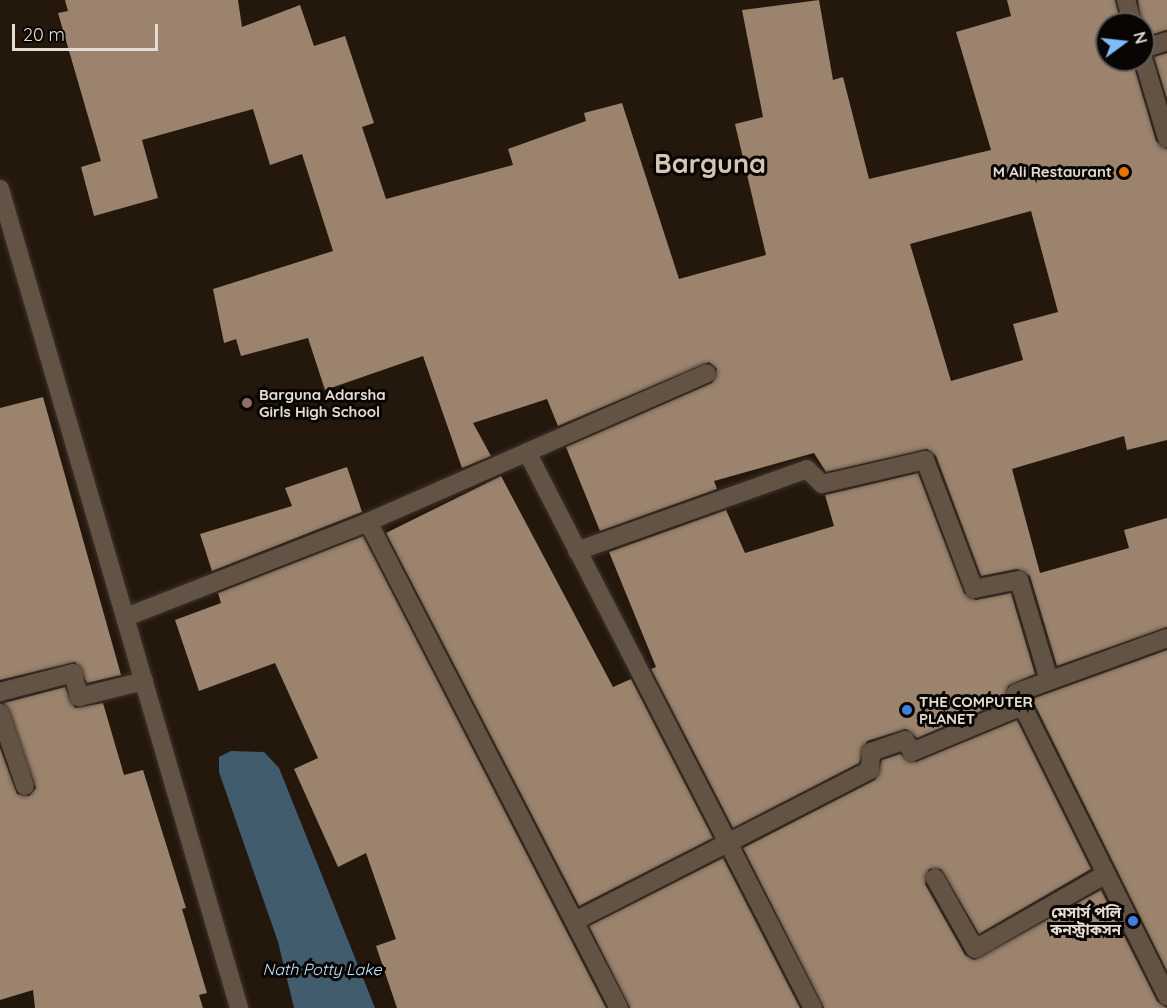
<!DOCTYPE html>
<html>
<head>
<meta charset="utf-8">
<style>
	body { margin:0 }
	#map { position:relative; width:1167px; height:1008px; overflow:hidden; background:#24180c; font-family:Quicksand,"Noto Sans Bengali",sans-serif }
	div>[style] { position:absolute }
	.water>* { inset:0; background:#405c6d }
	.building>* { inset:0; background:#9b836d }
	.roads { filter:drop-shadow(0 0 2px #3c332e) drop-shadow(0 0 2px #3c332e) }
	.street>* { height:18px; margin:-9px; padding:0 9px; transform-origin:9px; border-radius:9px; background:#625345 }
	.dots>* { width:16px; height:16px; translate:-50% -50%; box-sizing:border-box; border:3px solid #090502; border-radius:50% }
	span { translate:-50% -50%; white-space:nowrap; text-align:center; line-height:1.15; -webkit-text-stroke:6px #090502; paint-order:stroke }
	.poi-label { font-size:15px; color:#e4dbd3; font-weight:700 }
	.right { translate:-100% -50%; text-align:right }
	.left { translate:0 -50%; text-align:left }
	.water-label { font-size:16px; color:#c6e7fb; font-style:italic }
	.town-label { font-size:27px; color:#d6c5b5; font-weight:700 }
	.north { position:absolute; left:1095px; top:12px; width:60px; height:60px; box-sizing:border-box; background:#090502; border:2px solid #615b56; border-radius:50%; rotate:75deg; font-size:16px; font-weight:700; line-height:24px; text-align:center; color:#e4dbd3 }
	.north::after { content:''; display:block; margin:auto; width:21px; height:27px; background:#7ebdf9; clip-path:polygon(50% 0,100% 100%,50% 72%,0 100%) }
	.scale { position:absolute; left:12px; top:24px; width:146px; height:27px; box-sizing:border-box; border:3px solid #e4dbd3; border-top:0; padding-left:8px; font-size:18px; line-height:21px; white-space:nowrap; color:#e4dbd3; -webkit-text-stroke:4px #090502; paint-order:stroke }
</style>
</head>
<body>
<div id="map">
	<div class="water">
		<div style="clip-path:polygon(231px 751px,264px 752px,279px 768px,375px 1008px,294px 1008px,278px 942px,219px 772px,219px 757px)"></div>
	</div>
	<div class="building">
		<div style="clip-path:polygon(evenodd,65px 0,238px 0,242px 27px,300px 5px,314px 46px,345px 36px,374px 123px,362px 127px,386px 199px,513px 165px,508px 149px,586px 121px,584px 113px,622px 103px,679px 279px,766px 255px,735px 124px,763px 117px,742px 10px,819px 0,833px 80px,843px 77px,869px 179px,991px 150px,956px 32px,1011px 16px,1007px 0,1115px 0,1121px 24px,1107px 24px,1107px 60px,1132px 60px,1156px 141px,1167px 149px,1167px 440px,1127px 450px,1124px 436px,1012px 469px,1040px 573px,1129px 548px,1124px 530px,1167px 518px,1167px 627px,1057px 666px,1030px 576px,1017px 569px,981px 576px,936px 456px,927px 449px,826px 472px,814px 453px,714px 481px,717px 489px,600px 531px,566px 447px,712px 383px,717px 369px,709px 362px,558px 426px,547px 399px,473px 423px,491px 456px,462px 468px,423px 356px,325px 390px,308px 338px,241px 356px,236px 339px,224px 343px,213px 289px,333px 251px,302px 154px,270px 165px,253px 109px,142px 140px,158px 198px,94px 216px,81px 167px,101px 161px,58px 13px,68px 11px,65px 0,1031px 211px,1058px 312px,1013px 324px,1023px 360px,951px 381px,910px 244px,1031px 211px)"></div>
		<div style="clip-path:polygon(1138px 0,1167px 0,1167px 30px,1143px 37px)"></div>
		<div style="clip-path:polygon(1167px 53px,1167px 99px,1154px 57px)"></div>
		<div style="clip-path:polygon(43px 397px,121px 675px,87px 683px,75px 662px,0 680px,0 408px)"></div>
		<div style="clip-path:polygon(347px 467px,362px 512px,212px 571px,200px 534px,292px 506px,285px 488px)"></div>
		<div style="clip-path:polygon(918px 473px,964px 593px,976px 600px,1011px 593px,1035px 674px,1008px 686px,1007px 700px,917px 738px,906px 729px,867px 741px,859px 763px,733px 828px,651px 669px,656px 667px,609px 552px,726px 510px,745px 553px,834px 526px,825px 495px)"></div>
		<div style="clip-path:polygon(501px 476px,613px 687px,631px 679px,713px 838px,579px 906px,386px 533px)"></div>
		<div style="clip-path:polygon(363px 536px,606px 1008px,397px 1008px,376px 946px,396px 939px,366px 853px,338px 867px,294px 769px,318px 758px,275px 663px,199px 691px,175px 620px,221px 603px,218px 593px)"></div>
		<div style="clip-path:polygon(1167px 650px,1167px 971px,1032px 699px)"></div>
		<div style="clip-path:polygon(65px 687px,75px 708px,103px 703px,124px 775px,143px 770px,186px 908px,182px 909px,207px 993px,199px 995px,203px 1008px,35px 1008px,33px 990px,0 1000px,0 748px,17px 794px,29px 796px,36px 788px,4px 703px)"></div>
		<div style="clip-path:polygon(1017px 720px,1091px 869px,979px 934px,941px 869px,929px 869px,925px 884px,965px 955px,974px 960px,1101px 890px,1157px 1001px,1167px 1008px,824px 1008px,743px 848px,875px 780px,882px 760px,900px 754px,916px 762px)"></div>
		<div style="clip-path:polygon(723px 858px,800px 1008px,630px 1008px,589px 926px)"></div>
	</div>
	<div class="roads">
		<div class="street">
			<div style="left:1126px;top:0;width:25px;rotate:74deg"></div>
			<div style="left:1143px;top:49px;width:25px;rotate:-18deg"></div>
			<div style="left:1143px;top:58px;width:84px;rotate:73.3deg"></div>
			<div style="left:0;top:189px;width:853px;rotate:73.73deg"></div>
			<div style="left:527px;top:452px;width:625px;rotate:62.78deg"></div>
			<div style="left:368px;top:522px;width:547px;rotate:62.69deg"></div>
			<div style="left:577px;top:551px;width:244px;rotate:-19.6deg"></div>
			<div style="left:807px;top:469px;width:21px;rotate:45deg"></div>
			<div style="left:822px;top:484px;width:106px;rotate:-13.1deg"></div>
			<div style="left:925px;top:460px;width:138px;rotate:69.2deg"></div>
			<div style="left:974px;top:589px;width:46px;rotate:-11.3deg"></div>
			<div style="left:1019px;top:580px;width:104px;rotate:73.3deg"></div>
			<div style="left:126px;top:617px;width:260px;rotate:-21.4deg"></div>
			<div style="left:368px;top:522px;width:370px;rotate:-23.7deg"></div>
			<div style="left:1167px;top:638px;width:161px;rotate:160deg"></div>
			<div style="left:1016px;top:693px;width:339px;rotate:63.5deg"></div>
			<div style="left:0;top:692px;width:75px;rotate:-14.6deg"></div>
			<div style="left:73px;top:673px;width:25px;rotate:76deg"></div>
			<div style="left:79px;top:697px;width:67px;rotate:-13.8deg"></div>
			<div style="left:0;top:713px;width:77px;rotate:71.1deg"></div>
			<div style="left:935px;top:878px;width:81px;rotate:60.6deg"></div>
			<div style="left:975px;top:949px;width:151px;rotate:-29.8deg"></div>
			<div style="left:575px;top:921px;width:331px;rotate:-27.1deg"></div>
			<div style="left:870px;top:770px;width:18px;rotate:-87deg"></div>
			<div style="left:871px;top:752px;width:36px;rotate:-19deg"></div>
			<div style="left:905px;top:740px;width:14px;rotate:60deg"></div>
			<div style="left:912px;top:752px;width:119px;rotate:-22.7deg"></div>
		</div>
	</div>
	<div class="dots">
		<div style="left:1124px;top:172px;background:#e8710a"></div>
		<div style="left:247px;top:403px;background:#8d6e63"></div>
		<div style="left:907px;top:710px;background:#3f7fe0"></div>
		<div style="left:1133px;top:921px;background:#3f7fe0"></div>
	</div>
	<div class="poi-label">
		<span class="right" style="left:1112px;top:172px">M Ali Restaurant</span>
		<span class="left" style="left:259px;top:403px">Barguna Adarsha<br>Girls High School</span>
		<span class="left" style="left:919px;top:710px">THE COMPUTER<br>PLANET</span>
		<span class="right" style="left:1121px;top:921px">মেসার্স পলি<br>কনস্ট্রাকসন</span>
	</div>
	<div class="water-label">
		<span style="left:322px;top:969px">Nath Potty Lake</span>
	</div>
	<div class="town-label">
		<span style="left:710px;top:164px">Barguna</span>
	</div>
	<div class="north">N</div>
	<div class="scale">20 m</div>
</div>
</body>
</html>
